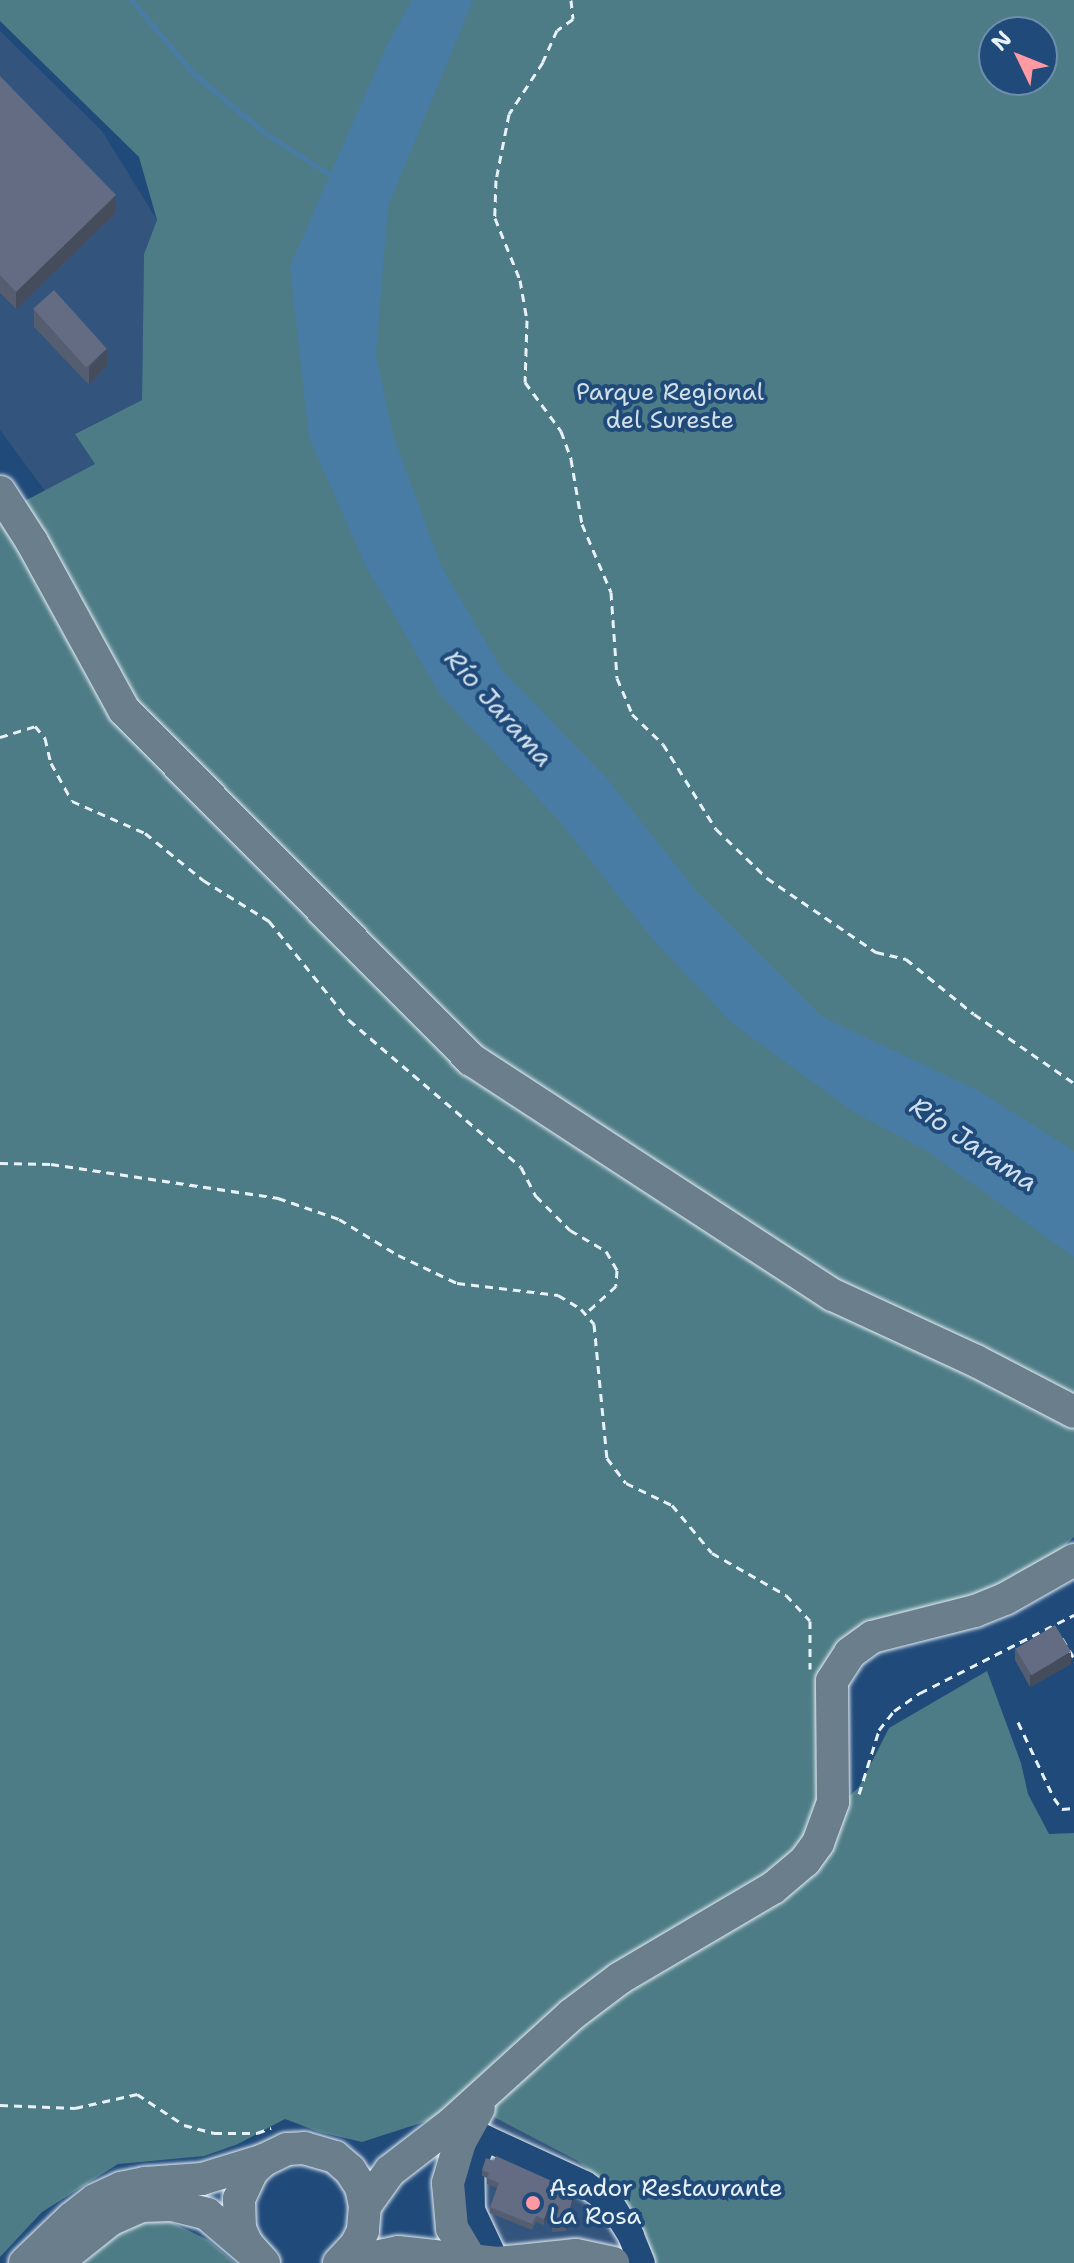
<!DOCTYPE html>
<html>
<head>
<meta charset="utf-8">
<style>
	body { margin:0 }
	#map { position:relative; width:1074px; height:2263px; overflow:hidden; background:#1f4a7a; font-family:"Shantell Sans",sans-serif }
	div>[style] { position:absolute }
	.built>* { inset:0; background:#33547d }
	.green>* { inset:0; background:#4d7c86 }
	.water>* { inset:0; background:#487ca5 }
	.stream>* { height:5px; margin:-2.5px; padding:0 2.5px; transform-origin:2.5px; border-radius:2.5px; background:#487ca5 }
	.path>* { height:3px; margin-top:-1.5px; transform-origin:0; background:repeating-linear-gradient(90deg,#e8f1f8 0 8px,transparent 0 14px) }
	.roads { filter:drop-shadow(0 0 2px #e8f1f8) drop-shadow(0 0 2px #e8f1f8) }
	.minor>* { height:26px; margin:-13px; padding:0 13px; transform-origin:13px; border-radius:13px; background:#1f4a7a }
	.major>* { height:32px; margin:-16px; padding:0 16px; transform-origin:16px; border-radius:16px; background:#6b7e8b }
	.wall>* { inset:0; background:#555d71 }
	.shaded-wall>* { inset:0; background:#454c5c }
	.building>* { inset:0; background:#636c83; transform-origin:0 0 }
	.dots>* { width:22px; height:22px; translate:-50% -50%; box-sizing:border-box; border:4px solid #1f4a7a; border-radius:50% }
	span { translate:-50% -50%; white-space:nowrap; text-align:center; line-height:1.15; -webkit-text-stroke:8px #1f4a7a; paint-order:stroke }
	.park-label { font-size:24px; color:#d1dfe7 }
	.poi-label { font-size:24px; color:#e8f1f8 }
	.left { translate:0 -50%; text-align:left }
	.water-label { font-size:26px; color:#d0dfec; font-style:italic }
	.north { position:absolute; left:978px; top:16px; width:80px; height:80px; box-sizing:border-box; background:#1f4a7a; border:2px solid #6f8dac; border-radius:50%; rotate:313deg; font-size:22px; font-weight:700; line-height:32px; text-align:center; color:#e8f1f8 }
	.north::after { content:''; display:block; margin:auto; width:28px; height:36px; background:#ff9aa2; clip-path:polygon(50% 0,100% 100%,50% 72%,0 100%) }
</style>
</head>
<body>
<div id="map">
	<div class="built">
		<div style="clip-path:polygon(0 31px,102px 131px,157px 220px,144px 254px,142px 400px,76px 433px,96px 464px,45px 491px,0 430px)"></div>
		<div style="clip-path:polygon(486px 2113px,576px 2160px,610px 2187px,625px 2256px,479px 2253px)"></div>
	</div>
	<div class="green">
		<div style="clip-path:polygon(evenodd,0 0,1074px 0,1074px 1537px,1048px 1561px,977px 1596px,849px 1642px,843px 1802px,859px 1787px,889px 1728px,987px 1671px,1021px 1763px,1028px 1794px,1049px 1834px,1074px 1833px,1074px 2263px,652px 2263px,610px 2187px,576px 2160px,486px 2113px,452px 2106px,427px 2121px,362px 2142px,319px 2132px,285px 2119px,238px 2144px,204px 2156px,118px 2164px,42px 2212px,0 2257px,0 514px,95px 464px,75px 434px,142px 400px,144px 254px,157px 220px,139px 157px,0 21px,0 0,994px 32px,1042px 32px,1042px 80px,994px 80px,994px 32px)"></div>
		<div style="clip-path:polygon(167px 2220px,208px 2240px,235px 2263px,83px 2263px,130px 2225px)"></div>
	</div>
	<div class="water">
		<div style="clip-path:polygon(412px 0,473px 0,388px 206px,376px 354px,393px 435px,441px 566px,502px 670px,608px 780px,697px 892px,821px 1016px,979px 1091px,1074px 1151px,1074px 1257px,927px 1151px,854px 1112px,731px 1022px,650px 936px,558px 819px,441px 696px,367px 568px,309px 438px,290px 266px,387px 45px)"></div>
	</div>
	<div class="stream">
		<div style="left:131px;top:0;width:97px;rotate:49.6deg"></div>
		<div style="left:194px;top:74px;width:94px;rotate:39.8deg"></div>
		<div style="left:266px;top:134px;width:80px;rotate:32.3deg"></div>
	</div>
	<div class="path">
		<div style="left:571px;top:0;width:19px;rotate:84deg"></div>
		<div style="left:573px;top:19px;width:19px;rotate:145deg"></div>
		<div style="left:557px;top:30px;width:35px;rotate:114deg"></div>
		<div style="left:543px;top:62px;width:62px;rotate:123.2deg"></div>
		<div style="left:509px;top:114px;width:67px;rotate:101.1deg"></div>
		<div style="left:496px;top:180px;width:38px;rotate:92deg"></div>
		<div style="left:495px;top:218px;width:67px;rotate:68deg"></div>
		<div style="left:520px;top:280px;width:41px;rotate:80.1deg"></div>
		<div style="left:527px;top:320px;width:62px;rotate:91.8deg"></div>
		<div style="left:525px;top:382px;width:61px;rotate:53.7deg"></div>
		<div style="left:561px;top:431px;width:30px;rotate:70deg"></div>
		<div style="left:571px;top:459px;width:66px;rotate:80.4deg"></div>
		<div style="left:582px;top:524px;width:74px;rotate:66.9deg"></div>
		<div style="left:611px;top:592px;width:86px;rotate:86deg"></div>
		<div style="left:617px;top:678px;width:39px;rotate:67deg"></div>
		<div style="left:632px;top:714px;width:43px;rotate:44.1deg"></div>
		<div style="left:663px;top:744px;width:100px;rotate:58.1deg"></div>
		<div style="left:716px;top:829px;width:71px;rotate:43.9deg"></div>
		<div style="left:767px;top:878px;width:132px;rotate:34.2deg"></div>
		<div style="left:876px;top:952px;width:31px;rotate:13deg"></div>
		<div style="left:906px;top:959px;width:87px;rotate:39deg"></div>
		<div style="left:974px;top:1014px;width:121px;rotate:34.6deg"></div>
		<div style="left:0;top:737px;width:37px;rotate:-17deg"></div>
		<div style="left:35px;top:726px;width:16px;rotate:50deg"></div>
		<div style="left:45px;top:738px;width:26px;rotate:77deg"></div>
		<div style="left:51px;top:763px;width:43px;rotate:61.1deg"></div>
		<div style="left:72px;top:801px;width:80px;rotate:23.7deg"></div>
		<div style="left:145px;top:833px;width:75px;rotate:39deg"></div>
		<div style="left:203px;top:880px;width:78px;rotate:31.8deg"></div>
		<div style="left:269px;top:921px;width:127px;rotate:51.1deg"></div>
		<div style="left:349px;top:1020px;width:226px;rotate:40.5deg"></div>
		<div style="left:521px;top:1167px;width:33px;rotate:63deg"></div>
		<div style="left:536px;top:1196px;width:48px;rotate:45deg"></div>
		<div style="left:570px;top:1230px;width:42px;rotate:30.3deg"></div>
		<div style="left:606px;top:1251px;width:22px;rotate:60deg"></div>
		<div style="left:617px;top:1270px;width:16px;rotate:94deg"></div>
		<div style="left:616px;top:1286px;width:42px;rotate:137.9deg"></div>
		<div style="left:0;top:1163px;width:51px;rotate:1.1deg"></div>
		<div style="left:51px;top:1164px;width:230px;rotate:8.5deg"></div>
		<div style="left:278px;top:1198px;width:65px;rotate:19deg"></div>
		<div style="left:339px;top:1219px;width:69px;rotate:31.4deg"></div>
		<div style="left:398px;top:1255px;width:65px;rotate:25.4deg"></div>
		<div style="left:457px;top:1283px;width:102px;rotate:6.8deg"></div>
		<div style="left:558px;top:1295px;width:27px;rotate:31deg"></div>
		<div style="left:581px;top:1309px;width:20px;rotate:49deg"></div>
		<div style="left:594px;top:1324px;width:135px;rotate:84.5deg"></div>
		<div style="left:607px;top:1458px;width:31px;rotate:53deg"></div>
		<div style="left:626px;top:1483px;width:51px;rotate:25.6deg"></div>
		<div style="left:672px;top:1505px;width:62px;rotate:50.2deg"></div>
		<div style="left:712px;top:1553px;width:85px;rotate:29.6deg"></div>
		<div style="left:786px;top:1595px;width:35px;rotate:47deg"></div>
		<div style="left:810px;top:1621px;width:48px;rotate:90deg"></div>
		<div style="left:1062px;top:1638px;width:23px;rotate:59deg"></div>
		<div style="left:1018px;top:1722px;width:84px;rotate:64.7deg"></div>
		<div style="left:1054px;top:1798px;width:14px;rotate:54deg"></div>
		<div style="left:1062px;top:1809px;width:12px;rotate:-5deg"></div>
		<div style="left:859px;top:1794px;width:67px;rotate:-72.6deg"></div>
		<div style="left:879px;top:1730px;width:24px;rotate:-52deg"></div>
		<div style="left:894px;top:1711px;width:32px;rotate:-35deg"></div>
		<div style="left:920px;top:1693px;width:173px;rotate:-26.9deg"></div>
		<div style="left:0;top:2105px;width:75px;rotate:2.3deg"></div>
		<div style="left:75px;top:2108px;width:64px;rotate:-12.7deg"></div>
		<div style="left:137px;top:2094px;width:56px;rotate:33.4deg"></div>
		<div style="left:184px;top:2125px;width:31px;rotate:15deg"></div>
		<div style="left:214px;top:2133px;width:43px"></div>
		<div style="left:257px;top:2133px;width:15px;rotate:-20deg"></div>
	</div>
	<div class="roads">
		<div class="minor">
			<div style="left:497px;top:2263px;width:59px;rotate:-115.3deg"></div>
			<div style="left:472px;top:2210px;width:39px;rotate:-91deg"></div>
			<div style="left:471px;top:2171px;width:36px;rotate:-67deg"></div>
			<div style="left:485px;top:2138px;width:110px;rotate:24.7deg"></div>
			<div style="left:585px;top:2184px;width:31px;rotate:36deg"></div>
			<div style="left:610px;top:2202px;width:40px;rotate:58deg"></div>
			<div style="left:631px;top:2236px;width:29px;rotate:68deg"></div>
		</div>
		<div class="major">
			<div style="left:0;top:492px;width:59px;rotate:57.4deg"></div>
			<div style="left:32px;top:542px;width:192px;rotate:61.3deg"></div>
			<div style="left:124px;top:710px;width:494px;rotate:45.2deg"></div>
			<div style="left:472px;top:1060px;width:431px;rotate:33.1deg"></div>
			<div style="left:833px;top:1295px;width:157px;rotate:24.8deg"></div>
			<div style="left:976px;top:1361px;width:110px;rotate:27.5deg"></div>
			<div style="left:365px;top:2206px;width:43px;rotate:-54.5deg"></div>
			<div style="left:390px;top:2171px;width:78px;rotate:-37.7deg"></div>
			<div style="left:452px;top:2123px;width:161px;rotate:-42.2deg"></div>
			<div style="left:571px;top:2015px;width:61px;rotate:-37.1deg"></div>
			<div style="left:620px;top:1978px;width:178px;rotate:-30.5deg"></div>
			<div style="left:773px;top:1888px;width:42px;rotate:-40.2deg"></div>
			<div style="left:805px;top:1861px;width:22px;rotate:-54deg"></div>
			<div style="left:818px;top:1843px;width:44px;rotate:-69.9deg"></div>
			<div style="left:833px;top:1802px;width:121px;rotate:-90.5deg"></div>
			<div style="left:832px;top:1681px;width:33px;rotate:-57deg"></div>
			<div style="left:850px;top:1653px;width:27px;rotate:-36deg"></div>
			<div style="left:872px;top:1637px;width:106px;rotate:-14.2deg"></div>
			<div style="left:975px;top:1611px;width:32px;rotate:-22deg"></div>
			<div style="left:1005px;top:1599px;width:79px;rotate:-29.5deg"></div>
			<div style="left:25px;top:2263px;width:65px;rotate:-43.8deg"></div>
			<div style="left:72px;top:2218px;width:29px;rotate:-38deg"></div>
			<div style="left:95px;top:2200px;width:29px;rotate:-25deg"></div>
			<div style="left:121px;top:2188px;width:25px;rotate:-12deg"></div>
			<div style="left:145px;top:2183px;width:57px;rotate:-4deg"></div>
			<div style="left:202px;top:2179px;width:65px;rotate:-17deg"></div>
			<div style="left:56px;top:2263px;width:69px;rotate:-38.5deg"></div>
			<div style="left:110px;top:2220px;width:34px;rotate:-24deg"></div>
			<div style="left:141px;top:2206px;width:31px;rotate:-2deg"></div>
			<div style="left:172px;top:2205px;width:36px;rotate:14deg"></div>
			<div style="left:207px;top:2214px;width:54px;rotate:40.5deg"></div>
			<div style="left:264px;top:2263px;width:25px;rotate:-132deg"></div>
			<div style="left:247px;top:2244px;width:17px;rotate:-115deg"></div>
			<div style="left:240px;top:2229px;width:30px;rotate:-92deg"></div>
			<div style="left:239px;top:2199px;width:31px;rotate:-65deg"></div>
			<div style="left:252px;top:2171px;width:16px;rotate:-43deg"></div>
			<div style="left:264px;top:2160px;width:25px;rotate:-26deg"></div>
			<div style="left:287px;top:2149px;width:17px;rotate:-3deg"></div>
			<div style="left:304px;top:2148px;width:32px;rotate:16deg"></div>
			<div style="left:335px;top:2157px;width:20px;rotate:41deg"></div>
			<div style="left:350px;top:2170px;width:20px;rotate:57deg"></div>
			<div style="left:361px;top:2187px;width:19px;rotate:78deg"></div>
			<div style="left:365px;top:2206px;width:25px;rotate:95deg"></div>
			<div style="left:363px;top:2231px;width:16px;rotate:117deg"></div>
			<div style="left:356px;top:2245px;width:25px;rotate:133deg"></div>
			<div style="left:346px;top:2263px;width:53px;rotate:-11.9deg"></div>
			<div style="left:398px;top:2252px;width:100px;rotate:6.3deg"></div>
			<div style="left:497px;top:2263px;width:79px;rotate:-5.8deg"></div>
			<div style="left:576px;top:2255px;width:38px;rotate:12deg"></div>
			<div style="left:473px;top:2263px;width:41px;rotate:-121deg"></div>
			<div style="left:452px;top:2228px;width:45px;rotate:-95.1deg"></div>
			<div style="left:448px;top:2183px;width:43px;rotate:-73.7deg"></div>
			<div style="left:460px;top:2142px;width:39px;rotate:-61deg"></div>
		</div>
	</div>
	<div class="wall">
		<div style="clip-path:polygon(0 76px,116px 213px,16px 309px,0 293px)"></div>
		<div style="clip-path:polygon(34px 310px,107px 365px,89px 385px,34px 327px)"></div>
		<div style="clip-path:polygon(1015px 1648px,1071px 1664px,1030px 1687px,1015px 1660px)"></div>
		<div style="clip-path:polygon(482px 2170px,574px 2197px,566px 2231px,552px 2232px,552px 2226px,558px 2212px,550px 2209px,544px 2225px,536px 2222px,532px 2230px,490px 2213px,490px 2207px,497px 2188px,487px 2184px,487px 2178px,482px 2176px)"></div>
	</div>
	<div class="shaded-wall">
		<div style="clip-path:polygon(116px 195px,116px 213px,16px 309px,16px 292px)"></div>
		<div style="clip-path:polygon(107px 348px,107px 365px,89px 385px,89px 367px)"></div>
		<div style="clip-path:polygon(1071px 1652px,1071px 1664px,1030px 1687px,1030px 1675px)"></div>
		<div style="clip-path:polygon(574px 2191px,574px 2197px,566px 2231px,566px 2225px)"></div>
		<div style="clip-path:polygon(550px 2203px,550px 2209px,544px 2225px,544px 2219px)"></div>
	</div>
	<div class="building">
		<div style="clip-path:polygon(0 76px,116px 195px,16px 292px,0 275px)"></div>
		<div style="left:54px;top:290px;width:79px;height:28px;rotate:48deg"></div>
		<div style="left:1055px;top:1625px;width:31px;height:46px;rotate:59deg"></div>
		<div style="clip-path:polygon(496px 2156px,574px 2191px,566px 2225px,552px 2226px,560px 2207px,550px 2203px,544px 2219px,536px 2216px,532px 2224px,490px 2207px,499px 2183px,487px 2178px,489px 2173px,482px 2170px,486px 2158px,494px 2161px)"></div>
	</div>
	<div class="dots">
		<div style="left:533px;top:2203px;background:#ff9aa2"></div>
	</div>
	<div class="park-label">
		<span style="left:670px;top:407px">Parque Regional<br>del Sureste</span>
	</div>
	<div class="poi-label">
		<span class="left" style="left:549px;top:2203px">Asador Restaurante<br>La Rosa</span>
	</div>
	<div class="water-label">
		<span style="left:499px;top:708px;rotate:48deg">Río Jarama</span>
		<span style="left:974px;top:1144px;rotate:34deg">Río Jarama</span>
	</div>
	<div class="north">N</div>
</div>
</body>
</html>
